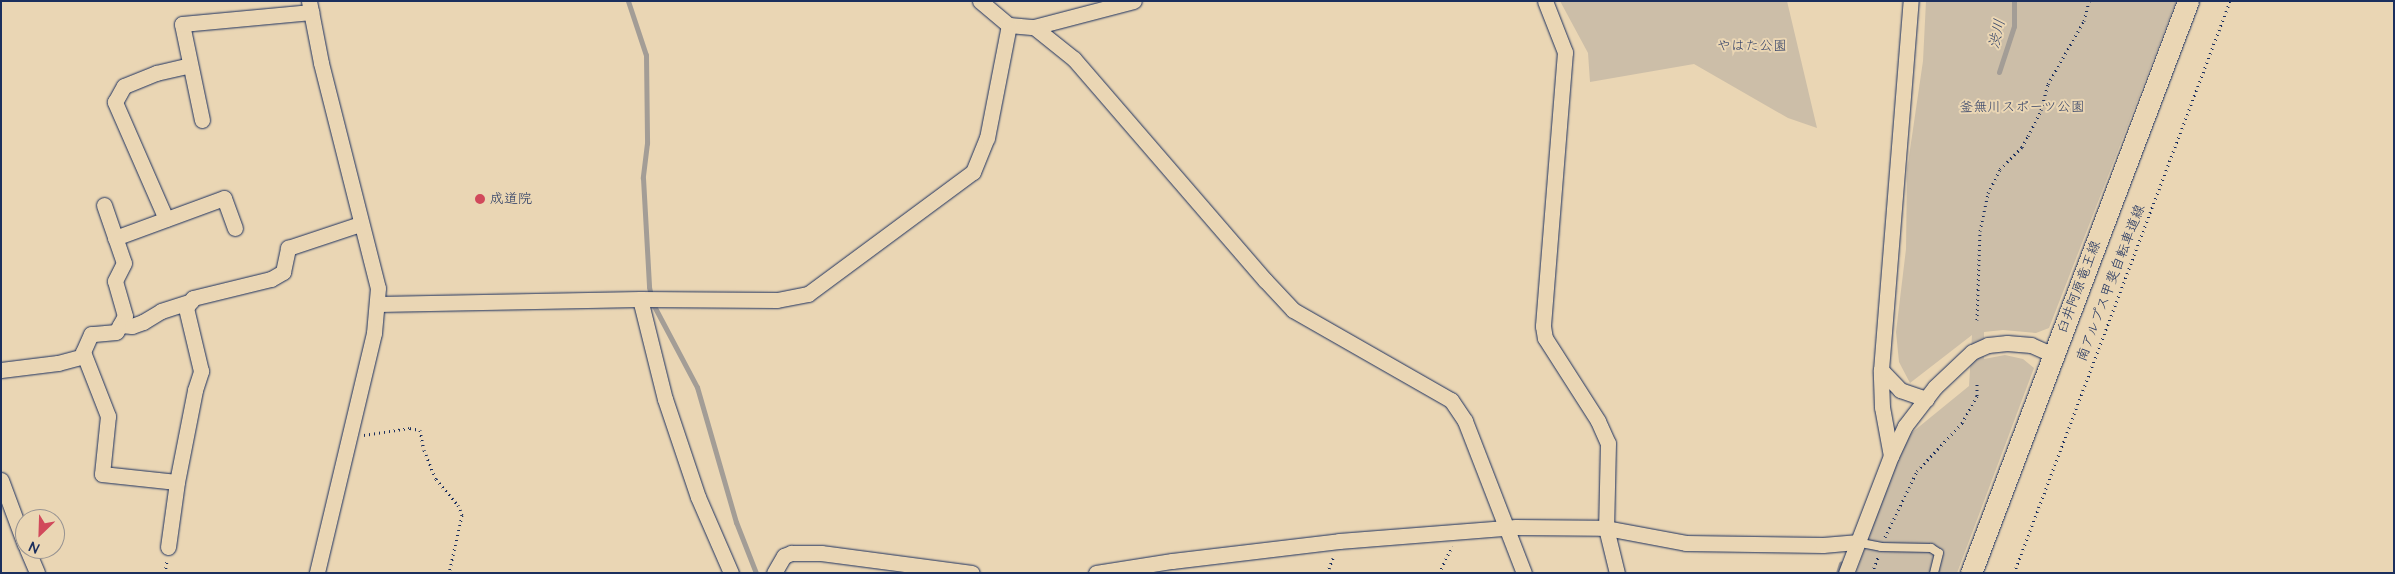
<!DOCTYPE html>
<html>
<head>
<meta charset="utf-8">
<style>
	body { margin:0 }
	#map { position:relative; width:2395px; height:574px; overflow:hidden; background:#ead6b4; font-family:"Architects Daughter","Klee One",sans-serif }
	div>[style] { position:absolute }
	.green>* { inset:0; background:#ccbea8 }
	.stream>* { height:5px; margin:-2.5px; padding:0 2.5px; transform-origin:2.5px; border-radius:2.5px; background:#a39d96 }
	.path>* { height:3px; margin-top:-1.5px; transform-origin:0; background:repeating-linear-gradient(90deg,#1b2f5e 0 1px,transparent 0 5px) }
	.roads { filter:drop-shadow(0 0 1px #1b2f5e) drop-shadow(0 0 1px #1b2f5e) }
	.lane>* { height:8px; margin:-4px; padding:0 4px; transform-origin:4px; border-radius:4px; background:#ead6b4 }
	.street>* { height:15px; margin:-7.5px; padding:0 7.5px; transform-origin:7.5px; border-radius:7.5px; background:#ead6b4 }
	.secondary>* { height:21px; margin:-10.5px; padding:0 10.5px; transform-origin:10.5px; border-radius:10.5px; background:#ead6b4 }
	.dots>* { width:14px; height:14px; translate:-50% -50%; box-sizing:border-box; border:2px solid #ead6b4; border-radius:50% }
	span { translate:-50% -50%; white-space:nowrap; text-align:center; line-height:1.15; -webkit-text-stroke:4px #ead6b4; paint-order:stroke }
	.park-label { font-size:14px; color:#364469 }
	.poi-label { font-size:14px; color:#1b2f5e }
	.left { translate:0 -50%; text-align:left }
	.street-label { font-size:14px; color:#1b2f5e }
	.water-label { font-size:15px; color:#364569; font-style:italic }
	.frame { position:absolute; inset:0; border:2px solid #1b2f5e; pointer-events:none }
	.north { position:absolute; left:15px; top:509px; width:50px; height:50px; box-sizing:border-box; background:#ead6b4; border:1px solid #979392; border-radius:50%; rotate:204deg; font-size:14px; font-weight:700; line-height:20px; text-align:center; color:#1b2f5e }
	.north::after { content:''; display:block; margin:auto; width:18px; height:22px; background:#d1495b; clip-path:polygon(50% 0,100% 100%,50% 72%,0 100%) }
</style>
</head>
<body>
<div id="map">
	<div class="green">
		<div style="clip-path:polygon(1560px 1px,1787px 1px,1817px 128px,1788px 118px,1694px 64px,1590px 82px,1588px 53px)"></div>
		<div style="clip-path:polygon(1926px 1px,2176px 1px,2049px 328px,2036px 333px,2003px 330px,1984px 332px,1984px 359px,2005px 355px,2023px 359px,2034px 368px,1957px 573px,1856px 573px,1904px 439px,1969px 386px,1972px 335px,1910px 383px,1899px 362px,1896px 332px,1906px 249px,1907px 170px,1923px 61px)"></div>
	</div>
	<div class="stream">
		<div style="left:628px;top:1px;width:57px;rotate:71.6deg"></div>
		<div style="left:646px;top:55px;width:88px;rotate:89.3deg"></div>
		<div style="left:647px;top:143px;width:35px;rotate:97deg"></div>
		<div style="left:643px;top:178px;width:109px;rotate:86.8deg"></div>
		<div style="left:649px;top:287px;width:17px;rotate:77deg"></div>
		<div style="left:653px;top:304px;width:94px;rotate:62.1deg"></div>
		<div style="left:697px;top:387px;width:141px;rotate:73.9deg"></div>
		<div style="left:736px;top:522px;width:55px;rotate:68.6deg"></div>
		<div style="left:1999px;top:72px;width:48px;rotate:-71.9deg"></div>
		<div style="left:2014px;top:26px;width:25px;rotate:-90deg"></div>
		<div style="left:1838px;top:573px;width:10px;rotate:-73deg"></div>
	</div>
	<div class="path">
		<div style="left:1977px;top:320px;width:89px;rotate:-88.1deg"></div>
		<div style="left:1980px;top:231px;width:39px;rotate:-78deg"></div>
		<div style="left:1988px;top:193px;width:27px;rotate:-63deg"></div>
		<div style="left:2000px;top:169px;width:31px;rotate:-45deg"></div>
		<div style="left:2022px;top:147px;width:13px;rotate:-61deg"></div>
		<div style="left:2028px;top:136px;width:29px;rotate:-63deg"></div>
		<div style="left:2041px;top:110px;width:27px;rotate:-75deg"></div>
		<div style="left:2048px;top:84px;width:73px;rotate:-60.3deg"></div>
		<div style="left:2084px;top:21px;width:21px;rotate:-76deg"></div>
		<div style="left:364px;top:435px;width:47px;rotate:-8.7deg"></div>
		<div style="left:410px;top:428px;width:10px;rotate:11deg"></div>
		<div style="left:420px;top:430px;width:20px;rotate:79deg"></div>
		<div style="left:424px;top:450px;width:31px;rotate:68deg"></div>
		<div style="left:436px;top:479px;width:34px;rotate:50deg"></div>
		<div style="left:458px;top:505px;width:11px;rotate:68deg"></div>
		<div style="left:462px;top:515px;width:59px;rotate:102.6deg"></div>
		<div style="left:1885px;top:537px;width:73px;rotate:-64.1deg"></div>
		<div style="left:1917px;top:471px;width:66px;rotate:-46.8deg"></div>
		<div style="left:1962px;top:423px;width:31px;rotate:-61deg"></div>
		<div style="left:1977px;top:396px;width:14px;rotate:-90deg"></div>
		<div style="left:165px;top:573px;width:13px;rotate:-81deg"></div>
		<div style="left:1327px;top:573px;width:16px;rotate:-68deg"></div>
		<div style="left:1439px;top:573px;width:30px;rotate:-64deg"></div>
		<div style="left:1872px;top:573px;width:17px;rotate:-69deg"></div>
		<div style="left:2014px;top:573px;width:611px;rotate:-69.31deg"></div>
	</div>
	<div class="roads">
		<div class="lane">
			<div style="left:1856px;top:542px;width:25px;rotate:11deg"></div>
			<div style="left:1881px;top:547px;width:50px;rotate:1.1deg"></div>
			<div style="left:1931px;top:548px;width:9px;rotate:32deg"></div>
			<div style="left:1939px;top:553px;width:21px;rotate:104deg"></div>
		</div>
		<div class="street">
			<div style="left:309px;top:1px;width:63px;rotate:79deg"></div>
			<div style="left:321px;top:63px;width:232px;rotate:75.8deg"></div>
			<div style="left:378px;top:288px;width:45px;rotate:95.1deg"></div>
			<div style="left:374px;top:333px;width:247px;rotate:103.4deg"></div>
			<div style="left:980px;top:1px;width:38px;rotate:40deg"></div>
			<div style="left:1009px;top:25px;width:25px;rotate:5deg"></div>
			<div style="left:1034px;top:27px;width:103px;rotate:-14.6deg"></div>
			<div style="left:1545px;top:1px;width:55px;rotate:68.6deg"></div>
			<div style="left:1565px;top:52px;width:275px;rotate:94.6deg"></div>
			<div style="left:1543px;top:326px;width:12px;rotate:81deg"></div>
			<div style="left:1545px;top:338px;width:98px;rotate:57.4deg"></div>
			<div style="left:1598px;top:421px;width:24px;rotate:66deg"></div>
			<div style="left:1608px;top:443px;width:85px;rotate:91.3deg"></div>
			<div style="left:1606px;top:528px;width:46px;rotate:76.3deg"></div>
			<div style="left:1034px;top:27px;width:51px;rotate:38.7deg"></div>
			<div style="left:1074px;top:59px;width:292px;rotate:49.2deg"></div>
			<div style="left:1265px;top:280px;width:41px;rotate:47deg"></div>
			<div style="left:1293px;top:310px;width:182px;rotate:29.7deg"></div>
			<div style="left:1451px;top:400px;width:25px;rotate:56deg"></div>
			<div style="left:1465px;top:421px;width:163px;rotate:68.8deg"></div>
			<div style="left:202px;top:120px;width:98px;rotate:-101.8deg"></div>
			<div style="left:182px;top:24px;width:130px;rotate:-5.3deg"></div>
			<div style="left:104px;top:205px;width:61px;rotate:71deg"></div>
			<div style="left:124px;top:263px;width:20px;rotate:117deg"></div>
			<div style="left:115px;top:281px;width:36px;rotate:74deg"></div>
			<div style="left:125px;top:316px;width:18px;rotate:119deg"></div>
			<div style="left:116px;top:332px;width:25px;rotate:175deg"></div>
			<div style="left:91px;top:334px;width:20px;rotate:114deg"></div>
			<div style="left:83px;top:352px;width:69px;rotate:68.7deg"></div>
			<div style="left:108px;top:416px;width:58px;rotate:95.9deg"></div>
			<div style="left:102px;top:474px;width:75px;rotate:6.1deg"></div>
			<div style="left:166px;top:219px;width:128px;rotate:-113.6deg"></div>
			<div style="left:115px;top:102px;width:18px;rotate:-61deg"></div>
			<div style="left:124px;top:86px;width:35px;rotate:-22deg"></div>
			<div style="left:156px;top:73px;width:35px;rotate:-13deg"></div>
			<div style="left:115px;top:238px;width:116px;rotate:-20.2deg"></div>
			<div style="left:224px;top:198px;width:32px;rotate:70deg"></div>
			<div style="left:640px;top:299px;width:103px;rotate:76deg"></div>
			<div style="left:665px;top:399px;width:103px;rotate:71.4deg"></div>
			<div style="left:698px;top:497px;width:83px;rotate:66.5deg"></div>
			<div style="left:378px;top:304px;width:262px;rotate:-1.1deg"></div>
			<div style="left:640px;top:299px;width:137px;rotate:0.4deg"></div>
			<div style="left:777px;top:300px;width:32px;rotate:-11deg"></div>
			<div style="left:808px;top:294px;width:205px;rotate:-36.5deg"></div>
			<div style="left:973px;top:172px;width:37px;rotate:-68deg"></div>
			<div style="left:987px;top:138px;width:115px;rotate:-79deg"></div>
			<div style="left:120px;top:325px;width:12px;rotate:5deg"></div>
			<div style="left:132px;top:326px;width:12px;rotate:-20deg"></div>
			<div style="left:143px;top:322px;width:21px;rotate:-31deg"></div>
			<div style="left:161px;top:311px;width:32px;rotate:-18deg"></div>
			<div style="left:1px;top:370px;width:57px;rotate:-7deg"></div>
			<div style="left:58px;top:363px;width:27px;rotate:-15deg"></div>
			<div style="left:1881px;top:370px;width:28px;rotate:46deg"></div>
			<div style="left:1900px;top:390px;width:28px;rotate:19deg"></div>
			<div style="left:1891px;top:456px;width:50px;rotate:-100.4deg"></div>
			<div style="left:1882px;top:407px;width:37px;rotate:-92deg"></div>
			<div style="left:1881px;top:370px;width:370px;rotate:-85.4deg"></div>
			<div style="left:1px;top:480px;width:69px;rotate:69.7deg"></div>
			<div style="left:168px;top:547px;width:66px;rotate:-82.1deg"></div>
			<div style="left:177px;top:482px;width:94px;rotate:-78.9deg"></div>
			<div style="left:195px;top:390px;width:20px;rotate:-72deg"></div>
			<div style="left:201px;top:371px;width:65px;rotate:-103.4deg"></div>
			<div style="left:186px;top:308px;width:12px;rotate:-55deg"></div>
			<div style="left:193px;top:298px;width:80px;rotate:-13.7deg"></div>
			<div style="left:271px;top:279px;width:14px;rotate:-30deg"></div>
			<div style="left:283px;top:272px;width:25px;rotate:-78deg"></div>
			<div style="left:288px;top:248px;width:76px;rotate:-18.4deg"></div>
			<div style="left:27px;top:549px;width:26px;rotate:67deg"></div>
			<div style="left:774px;top:573px;width:20px;rotate:-60deg"></div>
			<div style="left:784px;top:556px;width:8px;rotate:-23deg"></div>
			<div style="left:791px;top:553px;width:30px"></div>
			<div style="left:821px;top:553px;width:152px;rotate:7.5deg"></div>
			<div style="left:1096px;top:573px;width:77px;rotate:-9deg"></div>
			<div style="left:1172px;top:561px;width:168px;rotate:-6.8deg"></div>
			<div style="left:1339px;top:541px;width:177px;rotate:-4.5deg"></div>
			<div style="left:1515px;top:527px;width:91px;rotate:0.6deg"></div>
			<div style="left:1606px;top:528px;width:81px;rotate:10.6deg"></div>
			<div style="left:1686px;top:543px;width:137px;rotate:0.8deg"></div>
			<div style="left:1823px;top:545px;width:33px;rotate:-5deg"></div>
			<div style="left:1846px;top:573px;width:125px;rotate:-69deg"></div>
			<div style="left:1891px;top:456px;width:33px;rotate:-65deg"></div>
			<div style="left:1905px;top:426px;width:49px;rotate:-52.4deg"></div>
			<div style="left:1935px;top:387px;width:51px;rotate:-43.4deg"></div>
			<div style="left:1972px;top:352px;width:17px;rotate:-24deg"></div>
			<div style="left:1988px;top:345px;width:19px;rotate:-6deg"></div>
			<div style="left:2007px;top:343px;width:24px;rotate:5deg"></div>
			<div style="left:2031px;top:345px;width:24px;rotate:24deg"></div>
		</div>
		<div class="secondary">
			<div style="left:1971px;top:573px;width:612px;rotate:-69.22deg"></div>
		</div>
	</div>
	<div class="dots">
		<div style="left:480px;top:199px;background:#d1495b"></div>
	</div>
	<div class="park-label">
		<span style="left:1752px;top:46px">やはた公園</span>
		<span style="left:2022px;top:107px">釜無川スポーツ公園</span>
	</div>
	<div class="poi-label">
		<span class="left" style="left:490px;top:199px">成道院</span>
	</div>
	<div class="street-label">
		<span style="left:2111px;top:283px;rotate:-69deg">南アルプス甲斐自転車道線</span>
		<span style="left:2079px;top:287px;rotate:-69deg">臼井阿原竜王線</span>
	</div>
	<div class="water-label">
		<span style="left:1997px;top:34px;rotate:-77deg">渋川</span>
	</div>
	<div class="frame"></div>
	<div class="north">N</div>
</div>
</body>
</html>
